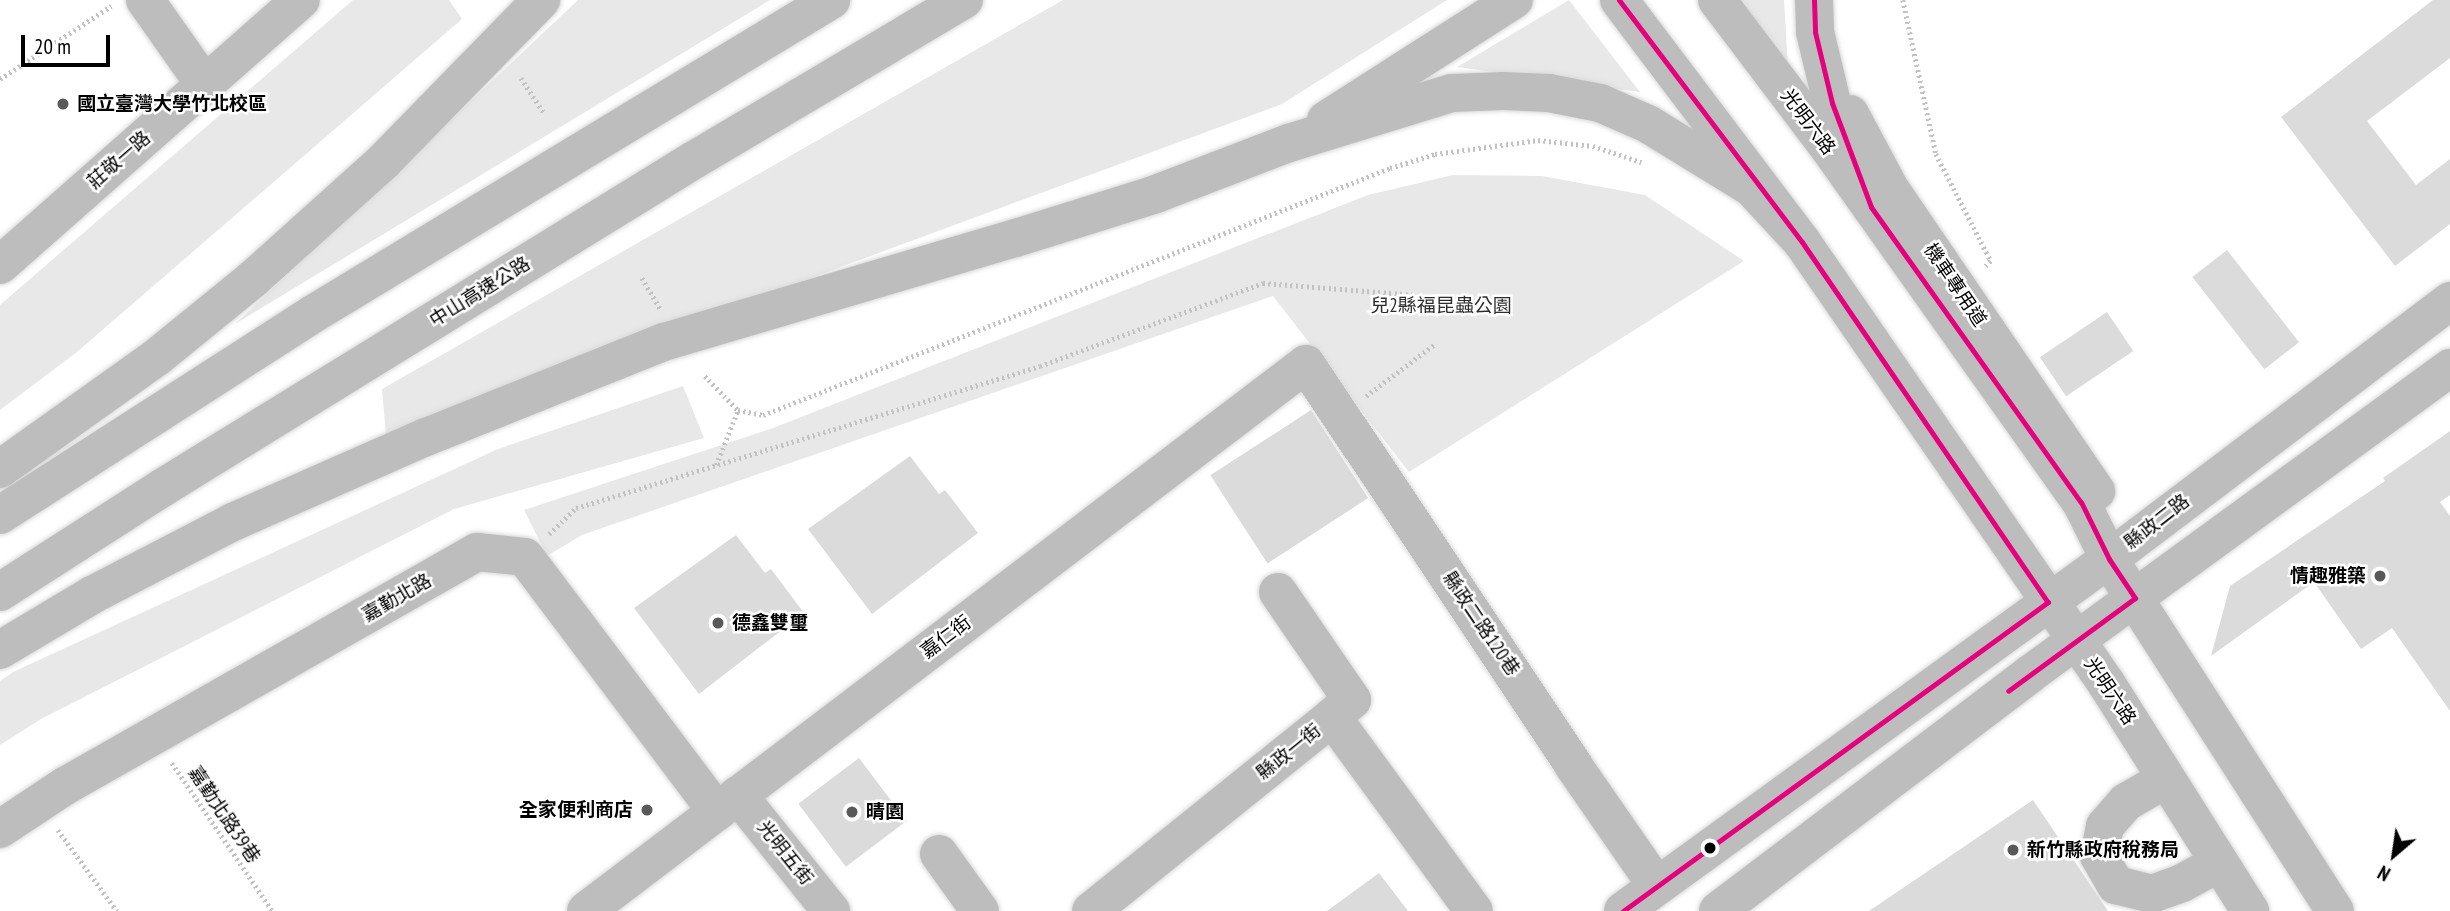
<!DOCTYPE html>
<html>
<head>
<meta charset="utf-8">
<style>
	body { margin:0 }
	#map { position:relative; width:2450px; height:911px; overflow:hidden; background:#fff; font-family:"PT Sans Narrow","Noto Sans TC",sans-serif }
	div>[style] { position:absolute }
	.green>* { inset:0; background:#e8e8e8 }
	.building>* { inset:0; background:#dbdbdb; transform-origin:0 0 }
	.path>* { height:4.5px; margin-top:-2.25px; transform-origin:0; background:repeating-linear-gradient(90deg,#c2c2c2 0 2px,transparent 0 5.5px) }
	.roads { filter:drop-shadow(0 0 2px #dbdbdb) drop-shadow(0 0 2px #dbdbdb) }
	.minor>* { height:38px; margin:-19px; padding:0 19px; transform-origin:19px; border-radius:19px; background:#bdbdbd }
	.major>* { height:38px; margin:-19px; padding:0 19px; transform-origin:19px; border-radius:19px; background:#bdbdbd }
	.highway>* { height:38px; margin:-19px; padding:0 19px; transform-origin:19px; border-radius:19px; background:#bdbdbd }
	.bus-1>* { height:5px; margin:-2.5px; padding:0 2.5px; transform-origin:2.5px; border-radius:2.5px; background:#e5007d }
	.dots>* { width:19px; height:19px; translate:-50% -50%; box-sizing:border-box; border:4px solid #fff; border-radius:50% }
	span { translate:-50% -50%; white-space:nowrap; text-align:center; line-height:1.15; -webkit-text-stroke:5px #fff; paint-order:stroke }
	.poi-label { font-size:19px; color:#000; font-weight:700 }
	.left { translate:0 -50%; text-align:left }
	.right { translate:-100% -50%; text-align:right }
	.street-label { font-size:19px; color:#000 }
	.park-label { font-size:19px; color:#2c2c2c }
	.north { position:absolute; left:2359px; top:820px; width:70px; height:70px; -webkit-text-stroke:5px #fff; paint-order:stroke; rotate:209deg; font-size:19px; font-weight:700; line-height:28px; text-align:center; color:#000 }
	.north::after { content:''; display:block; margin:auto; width:24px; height:32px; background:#000; clip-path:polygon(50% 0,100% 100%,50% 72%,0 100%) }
	.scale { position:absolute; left:21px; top:35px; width:89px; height:32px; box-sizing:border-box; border:4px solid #000; border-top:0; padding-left:9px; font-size:21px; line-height:24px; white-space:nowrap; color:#000; -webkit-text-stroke:5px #fff; paint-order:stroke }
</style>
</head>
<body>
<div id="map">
	<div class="green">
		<div style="clip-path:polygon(353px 0,449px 0,462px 19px,77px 352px,0 410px,0 305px)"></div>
		<div style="clip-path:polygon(578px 0,770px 0,235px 324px)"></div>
		<div style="clip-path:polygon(1063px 0,1447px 0,1282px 104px,386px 435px,382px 389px)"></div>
		<div style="clip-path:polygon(1569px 0,1640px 92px,1457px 67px)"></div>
		<div style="clip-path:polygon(1739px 0,1784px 0,1788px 68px)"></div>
		<div style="clip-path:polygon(1453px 175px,1542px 176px,1645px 195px,1744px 261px,1409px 472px,1273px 296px,582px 535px,547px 556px,524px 510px,773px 428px,1368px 195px)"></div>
		<div style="clip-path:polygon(683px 386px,704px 438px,454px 509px,41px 719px,0 745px,0 681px,13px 672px,498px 449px)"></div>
	</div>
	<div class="building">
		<div style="clip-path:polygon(2433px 0,2450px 0,2450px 58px,2367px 121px,2416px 185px,2450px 159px,2450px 224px,2395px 266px,2281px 117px)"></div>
		<div style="left:2227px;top:250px;width:117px;height:44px;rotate:52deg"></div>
		<div style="left:2107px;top:312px;width:47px;height:81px;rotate:56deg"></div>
		<div style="left:1311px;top:410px;width:105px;height:120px;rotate:57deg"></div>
		<div style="clip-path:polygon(2450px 431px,2450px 495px,2440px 502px,2450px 516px,2450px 711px,2392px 628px,2361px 649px,2314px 582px,2211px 656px,2230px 586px,2385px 481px,2383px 478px)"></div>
		<div style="clip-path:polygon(910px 456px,939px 494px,945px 490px,978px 533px,872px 614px,808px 529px)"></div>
		<div style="clip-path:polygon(736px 535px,765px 573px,771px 569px,804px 613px,699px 694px,634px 608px)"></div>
		<div style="left:859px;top:758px;width:79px;height:76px;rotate:53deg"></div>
		<div style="clip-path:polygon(2033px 800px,2108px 911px,1869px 911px)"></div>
		<div style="clip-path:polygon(1379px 873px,1408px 911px,1327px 911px)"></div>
	</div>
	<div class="path">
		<div style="left:1903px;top:0;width:157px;rotate:77.9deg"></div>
		<div style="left:1936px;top:154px;width:120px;rotate:62.8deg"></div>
		<div style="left:1991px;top:261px;width:8px;rotate:135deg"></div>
		<div style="left:521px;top:78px;width:42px;rotate:56.7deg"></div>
		<div style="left:0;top:79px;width:133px;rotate:-33.3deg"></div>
		<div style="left:642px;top:278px;width:37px;rotate:59deg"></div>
		<div style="left:705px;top:376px;width:47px;rotate:45.9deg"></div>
		<div style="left:738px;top:410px;width:25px;rotate:11deg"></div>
		<div style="left:763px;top:415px;width:674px;rotate:-21.5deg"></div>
		<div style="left:1390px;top:168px;width:47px;rotate:-17.3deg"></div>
		<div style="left:1435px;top:154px;width:104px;rotate:-7.7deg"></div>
		<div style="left:1538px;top:140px;width:55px;rotate:6.2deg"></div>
		<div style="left:1593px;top:146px;width:51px;rotate:18.4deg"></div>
		<div style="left:1366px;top:396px;width:86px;rotate:-37deg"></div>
		<div style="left:716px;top:465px;width:59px;rotate:-68.2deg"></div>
		<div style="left:549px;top:534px;width:37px;rotate:-44deg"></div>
		<div style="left:576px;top:508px;width:485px;rotate:-17deg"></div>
		<div style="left:1040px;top:366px;width:238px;rotate:-20.4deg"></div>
		<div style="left:1263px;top:283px;width:151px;rotate:4.5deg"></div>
		<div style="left:172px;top:763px;width:178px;rotate:55.8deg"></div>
		<div style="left:58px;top:830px;width:100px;rotate:53.9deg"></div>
	</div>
	<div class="roads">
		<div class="minor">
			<div style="left:145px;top:0;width:104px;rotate:54.8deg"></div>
			<div style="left:1850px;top:114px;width:85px;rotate:61.9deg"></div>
			<div style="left:1890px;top:189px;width:366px;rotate:55.7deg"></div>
			<div style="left:0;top:265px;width:401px;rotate:-41.4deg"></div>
			<div style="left:1278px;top:592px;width:131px;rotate:55.6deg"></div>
			<div style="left:1352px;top:700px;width:26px;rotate:140deg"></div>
			<div style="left:2166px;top:779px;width:46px;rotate:150.1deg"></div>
			<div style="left:2126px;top:802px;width:32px;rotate:131deg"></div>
			<div style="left:2105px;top:826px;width:31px;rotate:101deg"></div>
			<div style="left:2099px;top:856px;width:34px;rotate:60deg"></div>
			<div style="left:2116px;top:885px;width:37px;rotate:14deg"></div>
			<div style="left:2152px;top:894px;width:32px;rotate:-20deg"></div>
			<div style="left:2182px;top:883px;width:42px;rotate:-28.4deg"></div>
			<div style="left:738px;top:795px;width:149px;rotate:51.3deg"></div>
			<div style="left:0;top:829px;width:78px;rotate:-33.5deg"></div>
			<div style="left:65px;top:786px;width:474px;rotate:-29.6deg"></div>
			<div style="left:477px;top:552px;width:48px;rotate:5.9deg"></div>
			<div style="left:525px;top:557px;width:319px;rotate:53deg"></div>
			<div style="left:939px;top:854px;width:70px;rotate:54.3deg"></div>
			<div style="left:586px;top:911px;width:904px;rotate:-37.22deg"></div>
			<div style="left:1306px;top:364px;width:482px;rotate:56.3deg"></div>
			<div style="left:1573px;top:765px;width:146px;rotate:55.3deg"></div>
			<div style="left:1091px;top:911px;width:309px;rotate:-38.8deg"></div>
			<div style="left:1332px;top:717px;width:240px;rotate:53.8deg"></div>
			<div style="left:1623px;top:911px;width:600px;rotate:-35.92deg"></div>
			<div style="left:2109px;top:559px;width:428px;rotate:-37.1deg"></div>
			<div style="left:1718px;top:911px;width:392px;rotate:-37.2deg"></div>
			<div style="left:2030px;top:674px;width:520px;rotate:-36.08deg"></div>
		</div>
		<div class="major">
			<div style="left:1619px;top:0;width:303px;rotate:52.9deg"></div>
			<div style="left:1802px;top:242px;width:536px;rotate:55.42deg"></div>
			<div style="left:2106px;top:683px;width:270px;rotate:57.7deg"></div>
			<div style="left:1717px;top:0;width:186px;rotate:52.9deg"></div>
			<div style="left:1829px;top:148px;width:435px;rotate:54.6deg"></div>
			<div style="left:2081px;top:502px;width:64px;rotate:63.8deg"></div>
			<div style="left:2109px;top:559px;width:418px;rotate:57.3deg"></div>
		</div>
		<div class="highway">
			<div style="left:1814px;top:0;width:32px;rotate:88deg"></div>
			<div style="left:1815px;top:32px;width:73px;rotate:76.5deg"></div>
			<div style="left:1832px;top:103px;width:111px;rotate:69.4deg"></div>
			<div style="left:1326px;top:120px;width:223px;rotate:-32.6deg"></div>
			<div style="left:0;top:469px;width:193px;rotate:-35.5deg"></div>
			<div style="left:157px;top:357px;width:124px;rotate:-39.1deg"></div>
			<div style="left:253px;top:279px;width:176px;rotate:-42deg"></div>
			<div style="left:384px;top:161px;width:225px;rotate:-45.7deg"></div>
			<div style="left:0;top:515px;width:372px;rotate:-32.7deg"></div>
			<div style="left:313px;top:314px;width:606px;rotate:-31.22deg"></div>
			<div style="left:0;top:592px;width:193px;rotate:-32.7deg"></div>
			<div style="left:162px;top:488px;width:625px;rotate:-31.66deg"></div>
			<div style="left:694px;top:160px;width:314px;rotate:-30.7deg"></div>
			<div style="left:0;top:650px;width:109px;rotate:-30.8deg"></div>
			<div style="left:94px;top:594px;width:157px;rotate:-27.4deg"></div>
			<div style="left:233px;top:522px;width:211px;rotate:-23.8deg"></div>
			<div style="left:426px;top:437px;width:256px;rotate:-21.8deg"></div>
			<div style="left:664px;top:342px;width:367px;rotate:-16.5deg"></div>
			<div style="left:1016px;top:238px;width:147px;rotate:-17.4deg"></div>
			<div style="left:1156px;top:194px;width:142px;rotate:-21deg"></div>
			<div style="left:1289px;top:143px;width:170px;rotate:-17.1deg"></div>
			<div style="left:1452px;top:93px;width:51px;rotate:-2.2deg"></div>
			<div style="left:1503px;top:91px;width:46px;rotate:2.5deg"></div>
			<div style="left:1549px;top:93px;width:52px;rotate:11.1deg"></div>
			<div style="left:1600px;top:103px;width:52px;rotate:23.6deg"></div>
			<div style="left:1648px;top:124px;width:122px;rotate:31.6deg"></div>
			<div style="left:1752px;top:188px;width:74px;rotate:47.2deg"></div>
		</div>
	</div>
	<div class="bus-1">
		<div style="left:1619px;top:0;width:303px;rotate:52.9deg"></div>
		<div style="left:1802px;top:242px;width:436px;rotate:55.7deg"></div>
		<div style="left:2048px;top:602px;width:525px;rotate:143.98deg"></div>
		<div style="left:1814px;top:0;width:32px;rotate:88deg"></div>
		<div style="left:1815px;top:32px;width:73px;rotate:76.5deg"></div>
		<div style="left:1832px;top:103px;width:111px;rotate:69.4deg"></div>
		<div style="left:1871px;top:207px;width:362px;rotate:54.6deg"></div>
		<div style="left:2081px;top:502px;width:64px;rotate:63.8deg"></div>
		<div style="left:2109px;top:559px;width:47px;rotate:56.3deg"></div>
		<div style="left:2135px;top:598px;width:157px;rotate:143.8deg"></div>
	</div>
	<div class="dots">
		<div style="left:63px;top:104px;background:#595959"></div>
		<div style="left:2380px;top:576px;background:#595959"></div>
		<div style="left:718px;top:623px;background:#595959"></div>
		<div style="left:647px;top:810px;background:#595959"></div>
		<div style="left:852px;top:812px;background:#595959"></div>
		<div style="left:1710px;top:848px;background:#000"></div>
		<div style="left:2013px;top:850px;background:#595959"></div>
	</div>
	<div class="poi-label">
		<span class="left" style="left:77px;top:104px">國立臺灣大學竹北校區</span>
		<span class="right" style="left:2366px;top:576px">情趣雅築</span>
		<span class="left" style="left:732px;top:623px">德鑫雙璽</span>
		<span class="right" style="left:633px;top:810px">全家便利商店</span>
		<span class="left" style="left:866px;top:812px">晴園</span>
		<span class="left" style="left:2027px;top:850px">新竹縣政府稅務局</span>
	</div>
	<div class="street-label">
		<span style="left:1808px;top:122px;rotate:53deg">光明六路</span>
		<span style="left:119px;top:160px;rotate:-41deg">莊敬一路</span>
		<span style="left:1955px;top:285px;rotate:56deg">機車專用道</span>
		<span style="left:480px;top:292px;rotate:-32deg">中山高速公路</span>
		<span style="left:2157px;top:522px;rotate:-38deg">縣政二路</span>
		<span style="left:397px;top:598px;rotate:-30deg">嘉勤北路</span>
		<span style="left:1481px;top:624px;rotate:56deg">縣政二路120巷</span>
		<span style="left:946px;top:637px;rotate:-37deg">嘉仁街</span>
		<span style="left:2110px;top:691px;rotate:56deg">光明六路</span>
		<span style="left:1289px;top:752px;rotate:-39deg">縣政一街</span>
		<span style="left:224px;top:815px;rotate:56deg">嘉勤北路39巷</span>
		<span style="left:785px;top:853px;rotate:51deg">光明五街</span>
	</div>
	<div class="park-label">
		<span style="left:1441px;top:306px">兒2縣福昆蟲公園</span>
	</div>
	<div class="north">N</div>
	<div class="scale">20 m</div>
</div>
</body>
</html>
